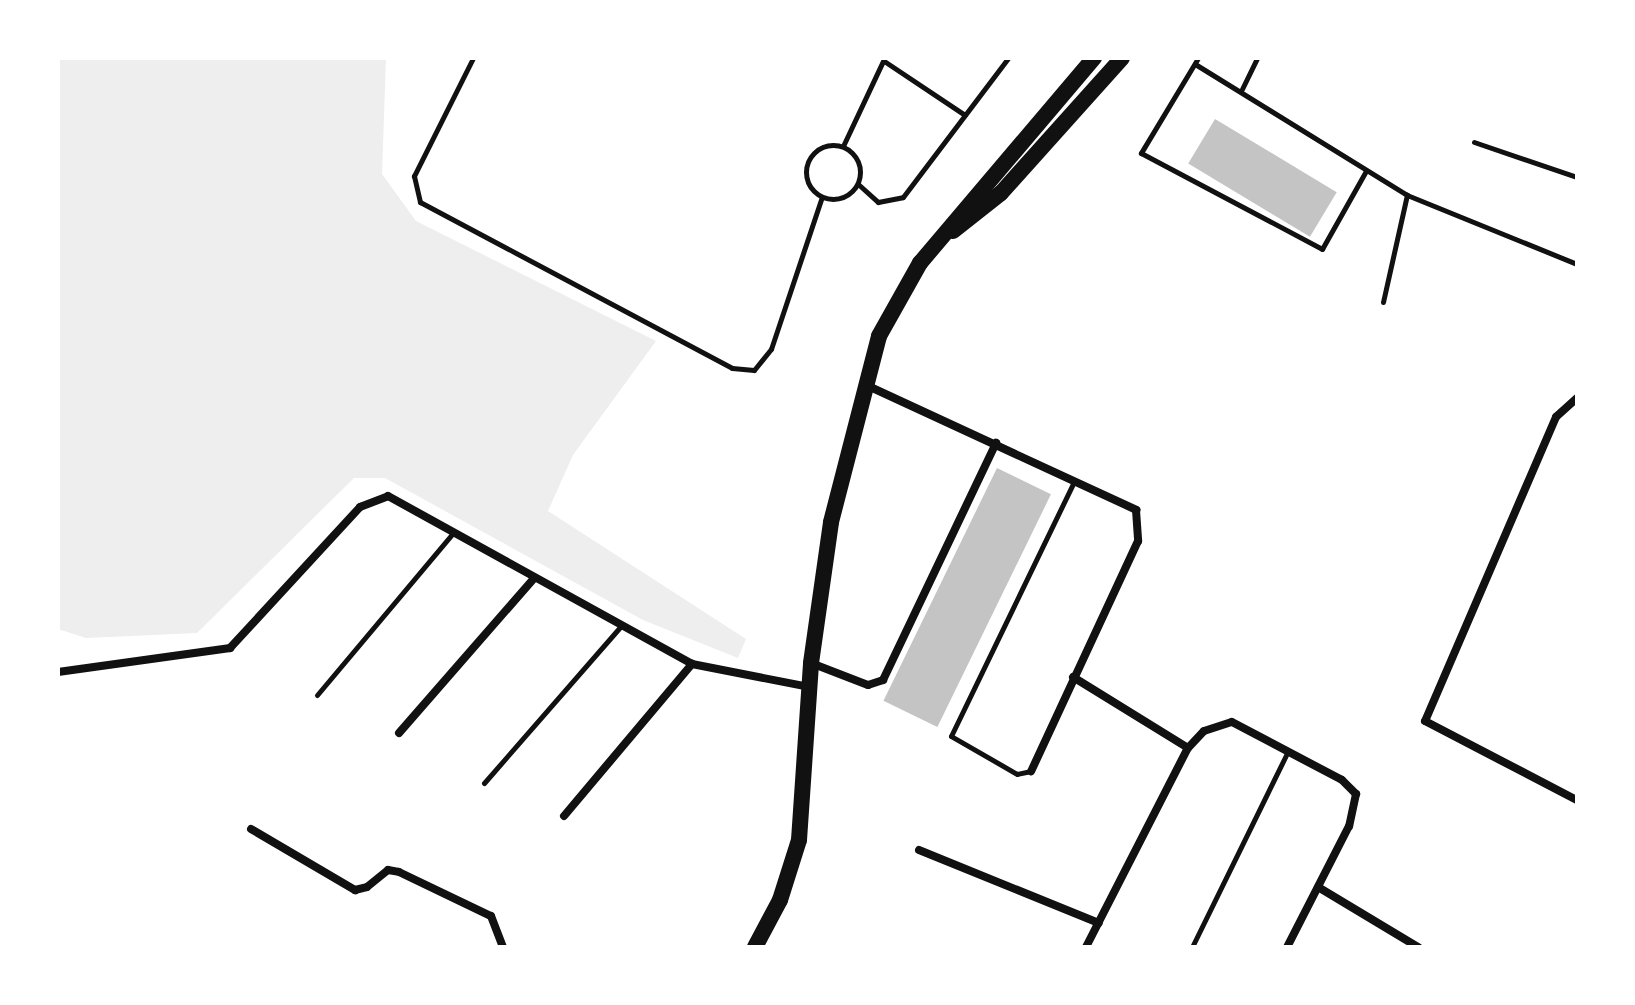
<!DOCTYPE html>
<html>
<head>
<meta charset="utf-8">
<style>
	body { margin:0 }
	#map { position:relative; width:1635px; height:1005px; overflow:hidden; background:#fff; font-family:"Sofia Sans Condensed",sans-serif }
	div>[style] { position:absolute }
	.green>* { inset:0; background:#eee }
	.building>* { inset:0; background:#c4c4c4; transform-origin:0 0 }
	.service>* { height:5px; margin:-2.5px; padding:0 2.5px; transform-origin:2.5px; border-radius:2.5px; background:#111 }
	.service>.ring { margin:-2.5px; padding:0; box-sizing:content-box; background:none; border:5px solid #111; border-radius:50% }
	.minor>* { height:8px; margin:-4px; padding:0 4px; transform-origin:4px; border-radius:4px; background:#111 }
	.trunk>* { height:16px; margin:-8px; padding:0 8px; transform-origin:8px; border-radius:8px; background:#111 }
	span { translate:-50% -50%; white-space:nowrap; text-align:center; line-height:1.15; -webkit-text-stroke:6px #fff; paint-order:stroke }
	.frame { position:absolute; inset:0; border:60px solid #fff; pointer-events:none }
</style>
</head>
<body>
<div id="map">
	<div class="green">
		<div style="clip-path:polygon(58px 58px,386px 58px,382px 174px,416px 221px,656px 341px,573px 455px,548px 511px,746px 639px,738px 658px,643px 620px,385px 478px,354px 478px,197px 633px,86px 638px,58px 629px)"></div>
	</div>
	<div class="building">
		<div style="left:1215px;top:119px;width:142px;height:52px;rotate:31deg"></div>
		<div style="left:997px;top:468px;width:60px;height:259px;rotate:26deg"></div>
	</div>
	<div class="service">
		<div style="left:473px;top:58px;width:132px;rotate:116.6deg"></div>
		<div style="left:414px;top:176px;width:27px;rotate:77deg"></div>
		<div style="left:420px;top:202px;width:353px;rotate:28deg"></div>
		<div style="left:732px;top:368px;width:22px;rotate:5deg"></div>
		<div style="left:754px;top:370px;width:27px;rotate:-51deg"></div>
		<div style="left:771px;top:349px;width:160px;rotate:-71.5deg"></div>
		<div style="left:1198px;top:58px;width:111px;rotate:121deg"></div>
		<div style="left:1141px;top:153px;width:205px;rotate:27.9deg"></div>
		<div style="left:1322px;top:249px;width:90px;rotate:-60.6deg"></div>
		<div style="left:884px;top:61px;width:97px;rotate:33.7deg"></div>
		<div style="left:1195px;top:64px;width:249px;rotate:31.7deg"></div>
		<div style="left:1407px;top:195px;width:183px;rotate:22.1deg"></div>
		<div style="left:1242px;top:89px;width:34px;rotate:-64deg"></div>
		<div style="left:1474px;top:142px;width:109px;rotate:18.8deg"></div>
		<div class="ring" style="left:806px;top:145px;width:49px;height:49px"></div>
		<div style="left:843px;top:146px;width:96px;rotate:-64.8deg"></div>
		<div style="left:858px;top:184px;width:27px;rotate:42deg"></div>
		<div style="left:878px;top:202px;width:25px;rotate:-11deg"></div>
		<div style="left:903px;top:197px;width:174px;rotate:-52.9deg"></div>
		<div style="left:1383px;top:302px;width:110px;rotate:-77.4deg"></div>
		<div style="left:317px;top:695px;width:213px;rotate:-50deg"></div>
		<div style="left:1031px;top:771px;width:14px;rotate:168deg"></div>
		<div style="left:1017px;top:774px;width:76px;rotate:-150.1deg"></div>
		<div style="left:951px;top:736px;width:284px;rotate:-64.2deg"></div>
		<div style="left:484px;top:783px;width:208px;rotate:-48.9deg"></div>
		<div style="left:1192px;top:947px;width:218px;rotate:-63.9deg"></div>
	</div>
	<div class="minor">
		<div style="left:866px;top:385px;width:298px;rotate:24.8deg"></div>
		<div style="left:1136px;top:510px;width:31px;rotate:86deg"></div>
		<div style="left:1138px;top:541px;width:254px;rotate:114.9deg"></div>
		<div style="left:1577px;top:398px;width:28px;rotate:138deg"></div>
		<div style="left:1556px;top:417px;width:331px;rotate:113.3deg"></div>
		<div style="left:1425px;top:721px;width:171px;rotate:27.5deg"></div>
		<div style="left:811px;top:663px;width:61px;rotate:21.1deg"></div>
		<div style="left:868px;top:685px;width:16px;rotate:-18deg"></div>
		<div style="left:883px;top:680px;width:263px;rotate:-64.5deg"></div>
		<div style="left:58px;top:672px;width:174px;rotate:-7.9deg"></div>
		<div style="left:230px;top:648px;width:192px;rotate:-47.3deg"></div>
		<div style="left:360px;top:507px;width:30px;rotate:-21deg"></div>
		<div style="left:388px;top:496px;width:347px;rotate:28.9deg"></div>
		<div style="left:692px;top:664px;width:119px;rotate:11.1deg"></div>
		<div style="left:1073px;top:677px;width:135px;rotate:31.7deg"></div>
		<div style="left:399px;top:733px;width:206px;rotate:-48.9deg"></div>
		<div style="left:564px;top:816px;width:199px;rotate:-49.9deg"></div>
		<div style="left:251px;top:829px;width:121px;rotate:30.4deg"></div>
		<div style="left:355px;top:890px;width:12px;rotate:-14deg"></div>
		<div style="left:367px;top:887px;width:27px;rotate:-39deg"></div>
		<div style="left:388px;top:870px;width:11px;rotate:10deg"></div>
		<div style="left:399px;top:872px;width:102px;rotate:25.6deg"></div>
		<div style="left:491px;top:916px;width:33px;rotate:69deg"></div>
		<div style="left:919px;top:850px;width:194px;rotate:22.1deg"></div>
		<div style="left:1318px;top:887px;width:117px;rotate:31deg"></div>
		<div style="left:1086px;top:947px;width:224px;rotate:-62.9deg"></div>
		<div style="left:1188px;top:748px;width:23px;rotate:-47deg"></div>
		<div style="left:1204px;top:731px;width:29px;rotate:-18deg"></div>
		<div style="left:1232px;top:722px;width:124px;rotate:27.8deg"></div>
		<div style="left:1342px;top:780px;width:20px;rotate:45deg"></div>
		<div style="left:1356px;top:794px;width:33px;rotate:102deg"></div>
		<div style="left:1349px;top:826px;width:136px;rotate:117.1deg"></div>
	</div>
	<div class="trunk">
		<div style="left:953px;top:231px;width:61px;rotate:-38.4deg"></div>
		<div style="left:1001px;top:193px;width:181px;rotate:-48.1deg"></div>
		<div style="left:755px;top:947px;width:53px;rotate:-62deg"></div>
		<div style="left:780px;top:900px;width:63px;rotate:-72.4deg"></div>
		<div style="left:799px;top:840px;width:177px;rotate:-86.1deg"></div>
		<div style="left:811px;top:663px;width:142px;rotate:-81.9deg"></div>
		<div style="left:831px;top:522px;width:192px;rotate:-75.5deg"></div>
		<div style="left:879px;top:336px;width:84px;rotate:-60.7deg"></div>
		<div style="left:920px;top:263px;width:269px;rotate:-49.7deg"></div>
	</div>
	<div class="frame"></div>
</div>
</body>
</html>
